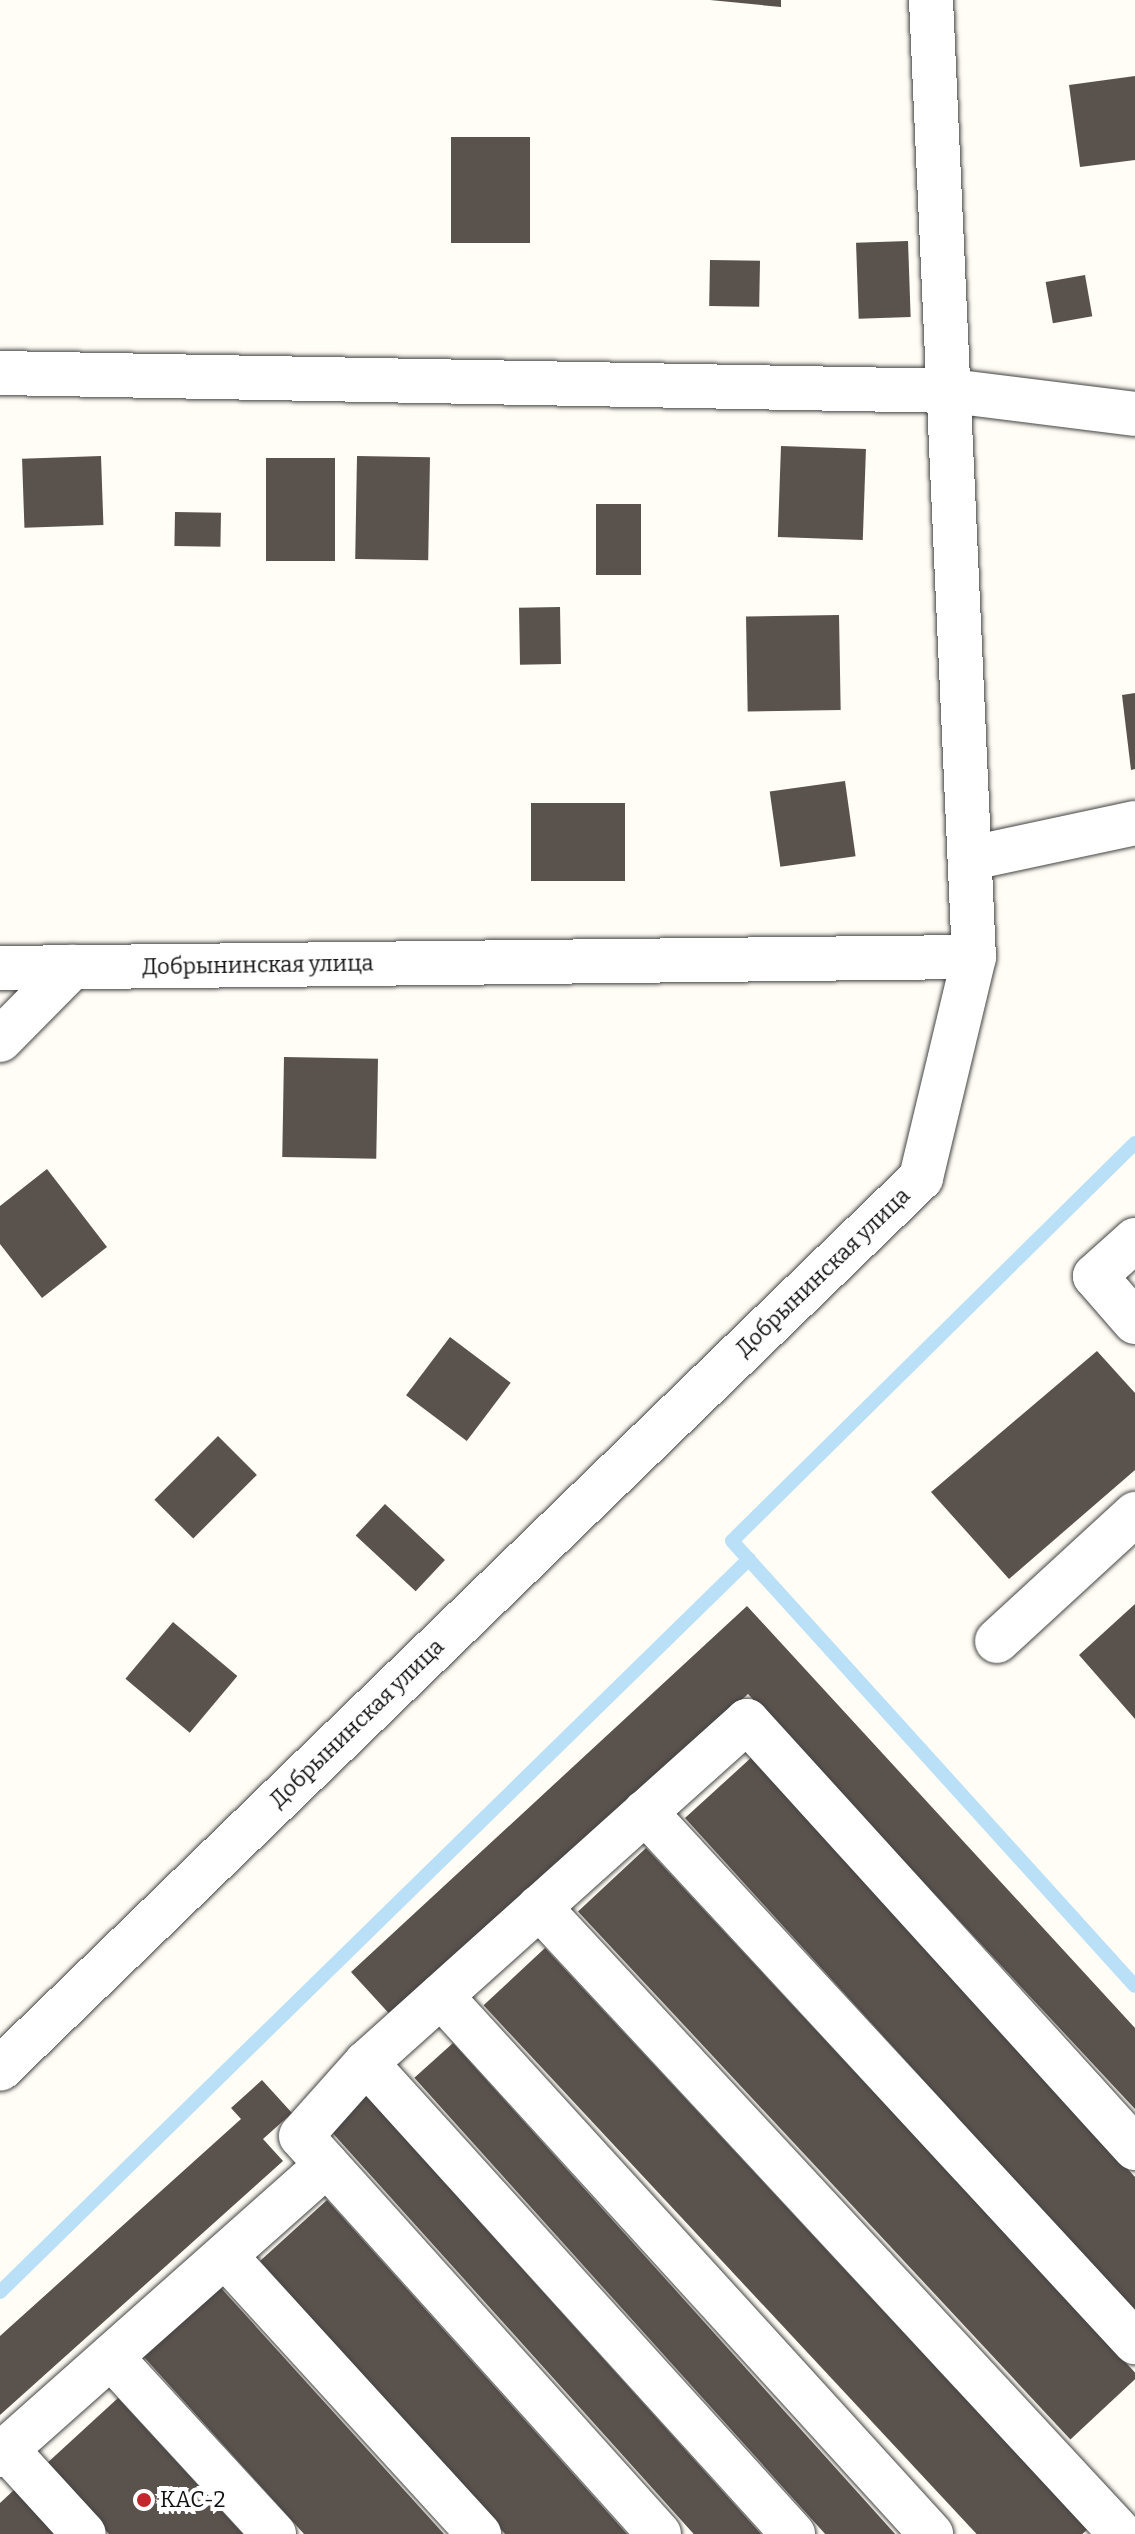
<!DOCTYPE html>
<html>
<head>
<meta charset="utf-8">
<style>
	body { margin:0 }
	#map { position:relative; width:1135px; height:2534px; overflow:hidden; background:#fffdf5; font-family:Bitter,serif }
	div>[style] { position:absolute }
	.stream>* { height:14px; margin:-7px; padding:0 7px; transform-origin:7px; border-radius:7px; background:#b9e0f7 }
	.building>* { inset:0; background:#5a524d; transform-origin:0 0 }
	.roads { filter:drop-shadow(0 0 2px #444) drop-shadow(0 0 2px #444) }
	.minor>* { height:44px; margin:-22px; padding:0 22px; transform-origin:22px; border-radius:22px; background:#fff }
	.dots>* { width:22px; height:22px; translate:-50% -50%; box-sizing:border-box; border:4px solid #fff; border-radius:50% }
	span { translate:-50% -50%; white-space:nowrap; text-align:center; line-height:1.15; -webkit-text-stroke:8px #fff; paint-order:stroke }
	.street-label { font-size:22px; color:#111 }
	.poi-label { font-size:22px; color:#111 }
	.left { translate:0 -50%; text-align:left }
</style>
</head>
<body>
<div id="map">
	<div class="stream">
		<div style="left:1135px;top:1143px;width:566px;rotate:135.36deg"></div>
		<div style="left:732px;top:1541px;width:600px;rotate:47.84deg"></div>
		<div style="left:0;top:2292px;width:1048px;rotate:-44.38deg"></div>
	</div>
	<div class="building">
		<div style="clip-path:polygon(710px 0,781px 0,781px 7px)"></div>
		<div style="clip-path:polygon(1135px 76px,1135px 160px,1080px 167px,1069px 85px)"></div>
		<div style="left:451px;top:137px;width:79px;height:106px"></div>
		<div style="left:908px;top:241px;width:76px;height:52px;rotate:88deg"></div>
		<div style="left:710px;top:260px;width:50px;height:46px;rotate:1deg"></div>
		<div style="left:1085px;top:275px;width:42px;height:40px;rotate:80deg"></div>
		<div style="left:781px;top:446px;width:85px;height:91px;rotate:2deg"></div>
		<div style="left:101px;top:456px;width:69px;height:79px;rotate:88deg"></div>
		<div style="left:357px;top:456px;width:73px;height:103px;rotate:1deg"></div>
		<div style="left:266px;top:458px;width:69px;height:103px"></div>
		<div style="left:596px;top:504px;width:45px;height:71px"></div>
		<div style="left:175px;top:512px;width:46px;height:34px;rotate:1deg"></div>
		<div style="left:560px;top:607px;width:57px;height:41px;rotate:89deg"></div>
		<div style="left:839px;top:615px;width:95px;height:93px;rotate:89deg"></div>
		<div style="clip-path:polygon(1135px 693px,1135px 769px,1131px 770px,1122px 695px)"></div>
		<div style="left:845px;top:781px;width:76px;height:76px;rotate:82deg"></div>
		<div style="left:531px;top:803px;width:94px;height:78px"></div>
		<div style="left:284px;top:1057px;width:94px;height:100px;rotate:1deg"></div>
		<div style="clip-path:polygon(47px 1169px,107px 1247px,42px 1298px,0 1244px,0 1206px)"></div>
		<div style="left:450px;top:1337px;width:76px;height:73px;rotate:37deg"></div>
		<div style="clip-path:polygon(1097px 1351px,1135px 1393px,1135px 1470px,1009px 1579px,931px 1492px)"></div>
		<div style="left:218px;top:1436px;width:55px;height:90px;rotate:45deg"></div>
		<div style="left:385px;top:1504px;width:82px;height:43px;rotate:43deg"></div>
		<div style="clip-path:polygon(1135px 1604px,1135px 1719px,1079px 1655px)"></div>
		<div style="clip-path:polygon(747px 1606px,1135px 2028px,1135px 2109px,748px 1694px,395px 2020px,351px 1972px)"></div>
		<div style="left:173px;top:1622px;width:84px;height:74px;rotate:40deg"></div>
		<div style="clip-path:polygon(753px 1756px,1135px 2177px,1135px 2313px,685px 1818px)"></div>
		<div style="left:646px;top:1848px;width:722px;height:93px;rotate:47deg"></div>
		<div style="left:545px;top:1948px;width:795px;height:84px;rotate:47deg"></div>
		<div style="left:453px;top:2043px;width:661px;height:52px;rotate:48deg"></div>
		<div style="clip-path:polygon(262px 2080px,292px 2113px,263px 2139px,283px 2161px,0 2415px,0 2336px,241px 2119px,231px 2108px)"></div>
		<div style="left:363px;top:2092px;width:597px;height:50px;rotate:48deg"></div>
		<div style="clip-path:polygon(327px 2200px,627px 2534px,505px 2534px,260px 2261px)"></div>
		<div style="clip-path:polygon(221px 2288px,444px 2534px,304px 2534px,144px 2357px)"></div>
		<div style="clip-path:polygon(118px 2398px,243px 2534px,109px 2534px,45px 2465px)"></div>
		<div style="clip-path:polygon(15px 2489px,56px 2534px,0 2534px,0 2503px)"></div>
	</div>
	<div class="roads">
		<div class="minor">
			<div style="left:931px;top:0;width:958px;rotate:87.43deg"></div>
			<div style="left:0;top:373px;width:951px;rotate:1.08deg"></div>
			<div style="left:951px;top:391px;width:185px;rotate:7.1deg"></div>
			<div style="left:972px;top:858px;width:167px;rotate:-12.1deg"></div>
			<div style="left:0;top:968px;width:974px;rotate:-0.65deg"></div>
			<div style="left:974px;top:957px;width:227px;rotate:103.5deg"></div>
			<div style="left:921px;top:1178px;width:1281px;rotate:135.95deg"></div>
			<div style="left:0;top:1040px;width:103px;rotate:-45.4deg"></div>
			<div style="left:1135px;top:1240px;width:54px;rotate:138deg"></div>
			<div style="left:1095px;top:1276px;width:61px;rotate:49deg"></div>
			<div style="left:997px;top:1641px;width:188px;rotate:-42.6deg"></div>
			<div style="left:645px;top:1812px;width:722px;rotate:47.25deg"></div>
			<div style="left:539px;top:1907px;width:855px;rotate:47.13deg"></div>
			<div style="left:441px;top:1996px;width:728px;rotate:47.67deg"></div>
			<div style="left:366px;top:2063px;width:636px;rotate:47.81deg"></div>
			<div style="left:225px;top:2256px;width:377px;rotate:47.6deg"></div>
			<div style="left:111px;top:2357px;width:241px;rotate:47.4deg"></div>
			<div style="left:6px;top:2449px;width:115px;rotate:47.5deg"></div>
			<div style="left:0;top:2455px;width:437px;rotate:-41.6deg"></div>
			<div style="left:659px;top:2534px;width:535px;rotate:-131.97deg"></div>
			<div style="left:301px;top:2136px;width:98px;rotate:-48.3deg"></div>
			<div style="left:366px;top:2063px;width:512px;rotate:-41.91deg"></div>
			<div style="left:747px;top:1721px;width:577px;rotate:47.74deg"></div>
		</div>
	</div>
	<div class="dots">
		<div style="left:144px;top:2500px;background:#c4262e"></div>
	</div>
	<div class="street-label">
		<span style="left:258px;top:965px;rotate:-1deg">Добрынинская улица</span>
		<span style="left:823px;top:1272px;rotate:-44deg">Добрынинская улица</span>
		<span style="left:357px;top:1723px;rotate:-44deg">Добрынинская улица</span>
	</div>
	<div class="poi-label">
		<span class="left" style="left:160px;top:2500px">КАС-2</span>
	</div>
</div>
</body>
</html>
